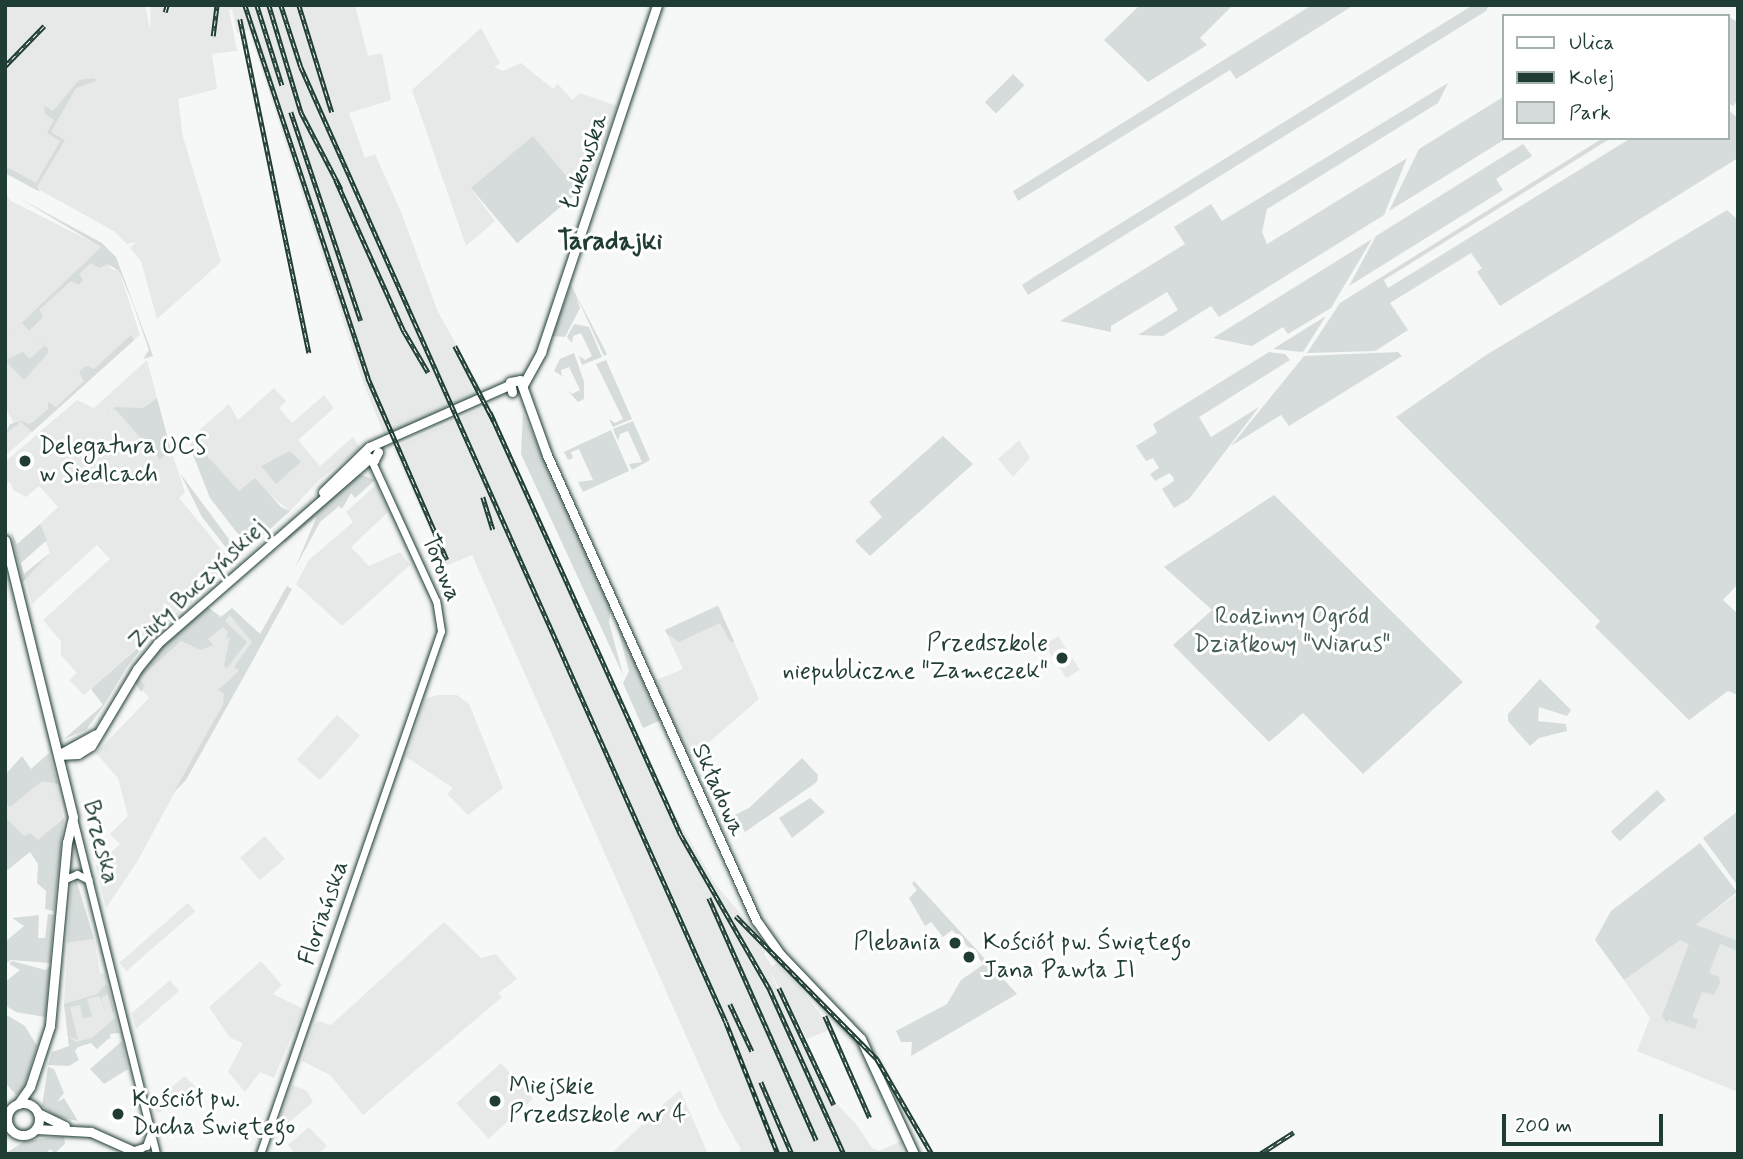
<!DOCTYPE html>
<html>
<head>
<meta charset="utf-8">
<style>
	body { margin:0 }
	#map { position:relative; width:1743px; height:1159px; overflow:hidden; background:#f6f7f7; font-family:Mynerve,sans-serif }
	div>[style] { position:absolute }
	.built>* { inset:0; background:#e6e9e8; transform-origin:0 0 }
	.green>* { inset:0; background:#d6dcdb; transform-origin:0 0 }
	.roads { filter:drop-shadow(0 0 2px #1f3d34) drop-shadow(0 0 2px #1f3d34) }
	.minor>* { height:7px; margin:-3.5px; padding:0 3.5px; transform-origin:3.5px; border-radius:3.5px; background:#fff }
	.major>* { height:9px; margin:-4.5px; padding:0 4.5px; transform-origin:4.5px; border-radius:4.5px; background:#fff }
	.major>.ring { margin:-4.5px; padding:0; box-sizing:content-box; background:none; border:9px solid #fff; border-radius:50% }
	.rail>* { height:4.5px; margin-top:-2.25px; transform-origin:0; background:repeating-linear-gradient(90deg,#fff 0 5px,#1f3d34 0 10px); box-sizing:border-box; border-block:2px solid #1f3d34 }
	.dots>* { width:19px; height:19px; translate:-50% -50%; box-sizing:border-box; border:4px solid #fff; border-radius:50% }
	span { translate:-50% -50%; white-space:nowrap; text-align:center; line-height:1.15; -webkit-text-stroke:6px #fff; paint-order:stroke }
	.street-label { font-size:24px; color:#1f3d34 }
	.poi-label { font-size:24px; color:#1f3d34 }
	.left { translate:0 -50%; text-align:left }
	.right { translate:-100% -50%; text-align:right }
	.park-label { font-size:24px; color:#445d55 }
	.neighbourhood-label { font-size:26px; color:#1f3d34; font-weight:700 }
	.frame { position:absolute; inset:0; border:7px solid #1f3d34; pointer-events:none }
	.legend { position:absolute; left:1502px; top:14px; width:228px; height:126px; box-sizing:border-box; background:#fff; border:2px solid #a5b1ae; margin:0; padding:9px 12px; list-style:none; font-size:21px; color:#1f3d34 }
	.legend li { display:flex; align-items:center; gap:14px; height:35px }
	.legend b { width:35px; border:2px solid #a5b1ae }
	.scale { position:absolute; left:1502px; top:1114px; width:161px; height:32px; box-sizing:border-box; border:4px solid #1f3d34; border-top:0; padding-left:9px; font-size:21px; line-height:24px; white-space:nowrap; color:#1f3d34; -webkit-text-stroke:5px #fff; paint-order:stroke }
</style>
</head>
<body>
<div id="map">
	<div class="built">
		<div style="clip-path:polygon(5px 5px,145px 5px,150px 30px,151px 5px,355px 5px,368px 56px,382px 53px,391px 100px,349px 113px,365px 158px,375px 154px,401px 212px,438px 312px,484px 394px,385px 437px,363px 382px,249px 30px,237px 33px,232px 9px,229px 10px,237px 51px,212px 54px,217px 89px,178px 99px,183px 137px,221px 262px,157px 319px,141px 261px,130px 248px,136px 242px,127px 244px,114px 231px,5px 171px)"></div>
		<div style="clip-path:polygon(481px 28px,500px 63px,494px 67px,503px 71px,521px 63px,553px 89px,558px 84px,572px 100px,580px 93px,617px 106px,591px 180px,579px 191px,533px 136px,472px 190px,495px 221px,466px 246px,412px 90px)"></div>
		<div style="clip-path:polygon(5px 193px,11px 201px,102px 247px,111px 269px,119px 271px,140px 335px,5px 456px,5px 434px,14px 424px,5px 406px)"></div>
		<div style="clip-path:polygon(147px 360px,157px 398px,143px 408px,112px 408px,109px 414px,115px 409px,160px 459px,171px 450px,185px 492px,179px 498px,232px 562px,84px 695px,69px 680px,77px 673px,61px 655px,61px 641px,43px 620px,110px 559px,97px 545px,32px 604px,24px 574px,50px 553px,40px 524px,58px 507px,39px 486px,26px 497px,13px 490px,10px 482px,5px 483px,5px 462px,77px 400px,94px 408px)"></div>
		<div style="clip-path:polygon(274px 388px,286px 401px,279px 408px,292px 423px,324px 395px,334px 408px,298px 440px,320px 466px,353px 437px,360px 448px,319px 480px,290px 511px,269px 494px,239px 492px,200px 448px,191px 448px,189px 439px,229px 404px,238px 420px)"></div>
		<div style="clip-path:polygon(489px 405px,674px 813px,716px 885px,768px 946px,764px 954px,772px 966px,777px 963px,799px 986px,831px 1029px,807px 1039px,768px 968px,831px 1105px,837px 1104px,856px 1124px,872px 1148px,879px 1151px,901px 1141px,904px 1154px,736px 1154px,741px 1150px,719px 1110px,472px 555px,446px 566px,393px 448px)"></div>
		<div style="clip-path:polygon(1019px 440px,1030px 458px,1013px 477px,998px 459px)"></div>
		<div style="clip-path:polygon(377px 484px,388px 512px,351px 547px,369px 566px,400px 552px,410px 565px,342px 626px,296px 584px,309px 560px,353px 522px,346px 512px)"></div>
		<div style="clip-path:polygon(718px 605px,759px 699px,690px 759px,654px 681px,683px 669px,665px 630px)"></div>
		<div style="clip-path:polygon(232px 608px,260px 635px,137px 862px,106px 908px,96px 866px,120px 844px,110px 834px,128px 816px,118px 778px,96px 753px,149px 698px,135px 681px,211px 609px,220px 618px)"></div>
		<div style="left:1058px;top:636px;width:40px;height:16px;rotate:57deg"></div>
		<div style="clip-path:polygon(438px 695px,457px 695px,469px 704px,503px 788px,468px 815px,447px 794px,453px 788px,406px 757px,425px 699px)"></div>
		<div style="left:337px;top:715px;width:31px;height:60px;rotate:42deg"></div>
		<div style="clip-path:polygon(54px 771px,63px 818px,38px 841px,24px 837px,5px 817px,5px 793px)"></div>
		<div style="left:265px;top:836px;width:30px;height:33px;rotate:49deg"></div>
		<div style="clip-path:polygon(1738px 893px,1738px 1092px,1637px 1051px,1650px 1018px,1624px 980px)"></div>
		<div style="left:188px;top:903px;width:11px;height:91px;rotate:49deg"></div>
		<div style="clip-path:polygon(444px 922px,481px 958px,496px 954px,517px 979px,498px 993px,502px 997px,363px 1115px,330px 1075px,302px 1061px,314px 1025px,318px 1021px,331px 1025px)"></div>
		<div style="clip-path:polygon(94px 939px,100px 973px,105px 974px,107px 984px,97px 994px,109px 992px,117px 1023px,101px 1038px,69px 1046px,64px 1004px,68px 943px)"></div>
		<div style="clip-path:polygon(261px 961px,282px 985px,273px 994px,303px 1009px,274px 1078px,260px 1072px,245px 1092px,228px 1072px,243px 1043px,230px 1038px,209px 1007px)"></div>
		<div style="clip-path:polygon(170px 980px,179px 991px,136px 1029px,132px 1013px)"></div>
		<div style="left:501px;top:1063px;width:48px;height:60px;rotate:48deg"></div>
		<div style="clip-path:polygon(185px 1076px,203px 1095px,187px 1109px,179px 1103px,157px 1113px,154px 1102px)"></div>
		<div style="clip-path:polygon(292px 1085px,307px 1091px,313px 1102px,273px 1136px)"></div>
		<div style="clip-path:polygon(680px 1090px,708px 1154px,611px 1154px,666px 1102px)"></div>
		<div style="clip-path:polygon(309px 1127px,327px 1146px,318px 1154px,295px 1154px,288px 1145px)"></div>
	</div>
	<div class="green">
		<div style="clip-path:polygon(1140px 5px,1233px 5px,1200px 38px,1207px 45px,1148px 82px,1104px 40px)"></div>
		<div style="clip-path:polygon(1312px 5px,1354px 5px,1236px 79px,1230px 70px,1018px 201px,1013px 191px)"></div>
		<div style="clip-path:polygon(1473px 5px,1489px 5px,1486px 11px,1028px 295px,1022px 285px,1034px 277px)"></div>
		<div style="clip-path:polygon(1727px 16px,1738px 22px,1738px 100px,1733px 106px,1727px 102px)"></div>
		<div style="left:1013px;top:74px;width:16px;height:40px;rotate:45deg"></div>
		<div style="clip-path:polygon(95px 78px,96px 81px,76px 88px,51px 132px,65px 140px,37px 187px,40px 192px,5px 173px,5px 166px,36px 183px,60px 141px,47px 133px,54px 120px,45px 114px,44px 106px,53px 111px,79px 80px)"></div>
		<div style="clip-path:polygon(1448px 83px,1438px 103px,1267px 209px,1262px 232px,1267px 244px,1407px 158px,1384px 215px,1247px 300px,1219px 317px,1211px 306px,1163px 336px,1138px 335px,1178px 310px,1167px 292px,1111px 326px,1111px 332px,1060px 321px,1185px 244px,1174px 227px,1211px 204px,1222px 221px)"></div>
		<div style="clip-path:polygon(1503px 97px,1507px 138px,1389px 211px,1419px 149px)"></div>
		<div style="clip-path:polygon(1727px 109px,1738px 118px,1738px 158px,1500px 306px,1477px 272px,1482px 268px,1471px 253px,1390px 303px,1408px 330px,1375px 351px,1307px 353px,1340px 303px,1603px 138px,1611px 138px,1384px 280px,1388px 288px,1631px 138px,1727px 138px)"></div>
		<div style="left:533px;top:136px;width:72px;height:81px;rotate:50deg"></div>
		<div style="clip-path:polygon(1523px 144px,1532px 156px,1496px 179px,1503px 190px,1349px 286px,1376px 236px)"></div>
		<div style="clip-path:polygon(19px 198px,102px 243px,116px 257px,153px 356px,143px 359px,149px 350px,132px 301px,119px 271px,108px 264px,99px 268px,91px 263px,79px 274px,83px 280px,79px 285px,71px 281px,39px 310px,43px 317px,29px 331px,22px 323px,5px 339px,101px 247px)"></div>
		<div style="clip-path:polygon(1727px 210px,1738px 220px,1738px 584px,1723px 600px,1738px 614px,1738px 695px,1728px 691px,1689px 720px,1595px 627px,1600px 621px,1396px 417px,1486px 355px)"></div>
		<div style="clip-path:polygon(1372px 239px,1331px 308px,1288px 334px,1283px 327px,1252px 346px,1213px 338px)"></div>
		<div style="clip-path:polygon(571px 285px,607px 354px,604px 356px,576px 295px,580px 308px,565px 337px,552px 336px)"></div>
		<div style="clip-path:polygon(1326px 316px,1303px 352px,1273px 349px)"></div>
		<div style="clip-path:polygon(574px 324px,589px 327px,602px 357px,582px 365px,579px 356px,585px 360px,592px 356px,581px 333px,573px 336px,572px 343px,567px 337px)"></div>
		<div style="clip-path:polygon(131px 335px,134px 340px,32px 432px,21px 422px,5px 434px,10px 424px,22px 421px,29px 424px,33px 422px,48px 409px,48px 402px,56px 407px,84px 381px,79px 372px,86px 366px,94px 369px)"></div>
		<div style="clip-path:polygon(37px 338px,48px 349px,48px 353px,24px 380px,5px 360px,23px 352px,30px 359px,44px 346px)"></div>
		<div style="clip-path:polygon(1269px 352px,1285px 354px,1290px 360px,1199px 417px,1211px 437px,1259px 407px,1189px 499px,1174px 508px,1162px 489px,1174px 481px,1173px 477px,1169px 473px,1155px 481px,1150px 474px,1159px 468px,1153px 458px,1146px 461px,1136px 446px,1157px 433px,1153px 424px)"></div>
		<div style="clip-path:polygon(1398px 352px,1402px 356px,1289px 426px,1281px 415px,1231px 446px,1304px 356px)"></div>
		<div style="clip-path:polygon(574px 353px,584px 382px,584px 399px,578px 402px,567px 390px,572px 394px,580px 390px,569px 367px,561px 370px,562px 376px,554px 371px,560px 359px)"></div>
		<div style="clip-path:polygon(606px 360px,632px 419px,613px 427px,609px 419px,615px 423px,623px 419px,596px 364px)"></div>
		<div style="clip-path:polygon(157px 398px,171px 450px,160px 460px,115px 409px,107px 413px,115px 407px,143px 408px)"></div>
		<div style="clip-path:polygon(523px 413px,611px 607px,609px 622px,623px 675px,521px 454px)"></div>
		<div style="clip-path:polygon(633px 421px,650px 460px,632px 470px,629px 464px,642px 462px,628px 431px,620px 434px,618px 441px,613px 429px)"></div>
		<div style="clip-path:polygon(611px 430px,629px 471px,583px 492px,578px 482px,593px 480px,579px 449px,571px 452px,573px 458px,568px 460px,564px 452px)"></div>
		<div style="clip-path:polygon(943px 436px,973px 464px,870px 556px,855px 541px,882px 517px,869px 502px)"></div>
		<div style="clip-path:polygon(190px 447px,200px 448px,239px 491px,255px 478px,281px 507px,290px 511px,249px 548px,210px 498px)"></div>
		<div style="clip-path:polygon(290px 451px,301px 462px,276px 484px,261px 466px)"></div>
		<div style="clip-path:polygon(180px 473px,237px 550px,231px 554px,202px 517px)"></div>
		<div style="clip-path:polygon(359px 474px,375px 480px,355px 498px,351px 493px,342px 509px,339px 506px,320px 522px,295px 568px,317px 516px,285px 543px,283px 539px)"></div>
		<div style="clip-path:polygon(1274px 495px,1463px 682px,1363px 774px,1303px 713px,1269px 742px,1173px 645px,1212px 610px,1164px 567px)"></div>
		<div style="clip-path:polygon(40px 524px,47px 540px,21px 563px,24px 574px,50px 553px,23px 582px,11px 532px,17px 544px)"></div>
		<div style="clip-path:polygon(215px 579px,144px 645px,127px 667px,104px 705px,86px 730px,64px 739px,103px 705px,91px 689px)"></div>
		<div style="clip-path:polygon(287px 586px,292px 589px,252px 662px,186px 780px,174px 792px,223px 704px,224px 694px,218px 690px,239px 671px,234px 667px,252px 642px,230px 615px,225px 621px,247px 642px,227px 668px,224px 666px,230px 637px,225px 639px,228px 632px,223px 627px,208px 639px,213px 645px,201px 650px,181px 641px,139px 679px,145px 686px,141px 692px,133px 680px,155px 652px,206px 606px,221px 617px,232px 608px,260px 634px)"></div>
		<div style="clip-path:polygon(718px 606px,734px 641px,731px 643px,720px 623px,679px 642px,667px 634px,665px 630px)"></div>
		<div style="clip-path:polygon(615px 619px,661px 720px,643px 728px,623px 683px,629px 671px)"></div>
		<div style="clip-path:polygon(1540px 679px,1571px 710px,1567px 716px,1539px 707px,1538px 721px,1566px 724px,1567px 731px,1539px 738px,1530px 746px,1508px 721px,1508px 714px)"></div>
		<div style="clip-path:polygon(49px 753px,58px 784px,42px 781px,10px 807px,5px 802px,5px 775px,22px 756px,31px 769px)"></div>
		<div style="clip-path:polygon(802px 758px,818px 775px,817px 782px,745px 832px,735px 815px,749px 808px)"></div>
		<div style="left:1657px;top:790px;width:13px;height:62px;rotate:48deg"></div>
		<div style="clip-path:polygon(810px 798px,825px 812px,792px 838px,779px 818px)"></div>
		<div style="clip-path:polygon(1738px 811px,1738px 886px,1703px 838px)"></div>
		<div style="clip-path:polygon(5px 817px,24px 836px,30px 833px,38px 840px,64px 818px,54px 911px,45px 909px,46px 891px,37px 883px,38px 864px,30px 852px,5px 872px)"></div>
		<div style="clip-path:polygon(1700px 843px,1737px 892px,1696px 925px,1738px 941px,1738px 951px,1720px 944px,1709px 973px,1719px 977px,1720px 983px,1714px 995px,1702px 992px,1692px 1017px,1698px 1020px,1695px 1029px,1669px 1020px,1667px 1023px,1662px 1016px,1689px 944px,1680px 940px,1624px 980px,1595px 940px,1611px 911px)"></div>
		<div style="clip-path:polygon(76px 879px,94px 939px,67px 943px,71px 886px)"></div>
		<div style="clip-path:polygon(914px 881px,1017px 994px,911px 1056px,912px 1042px,901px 1042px,896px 1031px,947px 1004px,961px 980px,984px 964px,952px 930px,943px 937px,931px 922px,925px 926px,909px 898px,917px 890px,912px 884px)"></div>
		<div style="clip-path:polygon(48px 914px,54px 915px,50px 963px,11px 960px,5px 964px,5px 942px,24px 926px,12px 918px,39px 915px,38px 938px,45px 938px)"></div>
		<div style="clip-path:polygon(12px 961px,46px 970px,50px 966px,45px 1017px,16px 1012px,5px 1005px,5px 982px,20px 970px,9px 964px)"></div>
		<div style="clip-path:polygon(106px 984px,108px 987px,114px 1011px,113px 1013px,108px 994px,101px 998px,107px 1014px,99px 996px,87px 999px,92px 1016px,83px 1019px,80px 1005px,70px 1007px,78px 1040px,68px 1036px,76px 1042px,92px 1038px,115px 1018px,119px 1033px,110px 1034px,110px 1039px,121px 1037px,108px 1039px,97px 1049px,91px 1043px,78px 1047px,75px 1051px,79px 1060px,69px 1066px,48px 1065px,52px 1052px,69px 1046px,64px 1004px,97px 994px)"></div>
		<div style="clip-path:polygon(5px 1014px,25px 1026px,37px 1046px,23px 1090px,16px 1095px,5px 1082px)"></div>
		<div style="clip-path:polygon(122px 1041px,128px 1069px,104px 1084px,90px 1069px)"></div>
		<div style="clip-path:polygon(48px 1067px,54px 1069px,64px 1093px,57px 1102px,64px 1098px,78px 1121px,55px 1116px,42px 1106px)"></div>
		<div style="clip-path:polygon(64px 1136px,65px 1144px,55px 1153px,50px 1149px,46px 1154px,5px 1154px,25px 1141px)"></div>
	</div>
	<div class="roads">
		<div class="minor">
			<div style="left:73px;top:818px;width:346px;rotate:76.1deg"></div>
			<div style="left:63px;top:880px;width:15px;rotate:-23deg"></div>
			<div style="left:77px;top:874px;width:13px;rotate:27deg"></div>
			<div style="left:134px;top:1150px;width:13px;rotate:-18deg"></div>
			<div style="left:146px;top:1146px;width:15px;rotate:-70deg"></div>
			<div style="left:260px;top:1154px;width:553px;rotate:-70.91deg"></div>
			<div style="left:441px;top:631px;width:30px;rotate:-99deg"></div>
			<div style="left:436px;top:601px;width:155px;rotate:-114.7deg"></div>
		</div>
		<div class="major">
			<div style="left:523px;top:385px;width:38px;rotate:-61deg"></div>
			<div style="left:541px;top:352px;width:366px;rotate:-71.5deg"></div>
			<div style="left:512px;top:392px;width:10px;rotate:-101deg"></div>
			<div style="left:510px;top:382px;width:10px;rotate:-11deg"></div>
			<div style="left:520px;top:380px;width:80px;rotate:70.2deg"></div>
			<div style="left:547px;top:455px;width:510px;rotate:65.8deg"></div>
			<div style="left:756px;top:920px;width:42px;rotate:54.8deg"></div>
			<div style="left:780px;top:954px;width:117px;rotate:46.4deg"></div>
			<div style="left:861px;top:1039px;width:127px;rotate:65.3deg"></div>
			<div style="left:366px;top:456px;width:9px;rotate:27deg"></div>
			<div style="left:374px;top:460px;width:9px;rotate:-63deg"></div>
			<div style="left:323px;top:492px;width:64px;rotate:-44.4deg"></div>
			<div style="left:369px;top:447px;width:153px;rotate:-23.9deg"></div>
			<div style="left:5px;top:540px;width:285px;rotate:76.2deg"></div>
			<div style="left:73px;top:817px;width:26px;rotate:103deg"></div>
			<div style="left:67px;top:842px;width:185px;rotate:95.3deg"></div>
			<div style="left:50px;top:1026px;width:64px;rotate:108.2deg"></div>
			<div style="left:30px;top:1087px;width:21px;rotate:125deg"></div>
			<div style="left:58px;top:755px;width:20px;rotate:-3deg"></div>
			<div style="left:78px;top:754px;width:15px;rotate:-32deg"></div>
			<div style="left:91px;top:746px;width:90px;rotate:-59.1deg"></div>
			<div style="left:137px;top:669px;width:33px;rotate:-51deg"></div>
			<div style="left:158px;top:643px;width:280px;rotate:-41.1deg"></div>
			<div style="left:58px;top:755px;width:43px;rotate:-28.9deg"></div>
			<div class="ring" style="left:7px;top:1103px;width:23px;height:23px"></div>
			<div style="left:38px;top:1113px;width:30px;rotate:26deg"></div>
			<div style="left:36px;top:1129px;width:55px;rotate:3.1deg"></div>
			<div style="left:91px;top:1132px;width:54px;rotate:24.2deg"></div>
		</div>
	</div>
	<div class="rail">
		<div style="left:245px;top:5px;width:393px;rotate:71.7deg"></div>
		<div style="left:368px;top:378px;width:198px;rotate:66.5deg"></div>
		<div style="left:257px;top:5px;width:84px;rotate:72.6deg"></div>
		<div style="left:269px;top:5px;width:112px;rotate:73.3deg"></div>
		<div style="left:301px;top:112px;width:87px;rotate:62.5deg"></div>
		<div style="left:281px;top:5px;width:65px;rotate:72.1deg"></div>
		<div style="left:301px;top:67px;width:1045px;rotate:66.01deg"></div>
		<div style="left:726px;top:1022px;width:142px;rotate:68.5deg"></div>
		<div style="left:299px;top:5px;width:112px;rotate:72.9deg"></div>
		<div style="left:165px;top:12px;width:7px;rotate:-74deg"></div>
		<div style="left:240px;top:19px;width:341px;rotate:78.3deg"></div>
		<div style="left:213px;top:36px;width:31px;rotate:-83deg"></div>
		<div style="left:5px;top:66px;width:56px;rotate:-45.7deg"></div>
		<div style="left:291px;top:112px;width:220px;rotate:71.5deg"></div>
		<div style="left:336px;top:180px;width:166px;rotate:65.8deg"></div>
		<div style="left:404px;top:331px;width:48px;rotate:59.7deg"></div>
		<div style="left:455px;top:346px;width:85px;rotate:62.5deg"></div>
		<div style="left:490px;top:412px;width:464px;rotate:65.7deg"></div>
		<div style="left:681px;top:835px;width:179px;rotate:60.1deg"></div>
		<div style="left:770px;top:990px;width:180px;rotate:65.7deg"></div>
		<div style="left:483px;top:497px;width:34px;rotate:73deg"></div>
		<div style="left:709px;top:898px;width:265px;rotate:66.1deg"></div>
		<div style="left:736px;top:916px;width:201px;rotate:45.4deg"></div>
		<div style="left:877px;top:1059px;width:110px;rotate:59.9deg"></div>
		<div style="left:779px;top:988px;width:129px;rotate:64.8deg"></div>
		<div style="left:730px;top:1004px;width:52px;rotate:64.9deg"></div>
		<div style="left:825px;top:1016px;width:111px;rotate:66.2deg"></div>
		<div style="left:761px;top:1082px;width:78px;rotate:66.7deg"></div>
		<div style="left:1260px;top:1154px;width:40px;rotate:-32.9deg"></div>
	</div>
	<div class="dots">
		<div style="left:25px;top:461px;background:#1f3d34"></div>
		<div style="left:1062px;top:658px;background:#1f3d34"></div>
		<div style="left:955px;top:943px;background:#1f3d34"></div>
		<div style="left:969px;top:957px;background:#1f3d34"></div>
		<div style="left:495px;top:1101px;background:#1f3d34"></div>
		<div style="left:118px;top:1114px;background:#1f3d34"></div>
	</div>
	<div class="street-label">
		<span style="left:585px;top:162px;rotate:-71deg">Łukowska</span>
		<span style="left:441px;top:568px;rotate:68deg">Torowa</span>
		<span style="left:198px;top:585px;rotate:-43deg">Ziuty Buczyńskiej</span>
		<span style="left:718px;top:790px;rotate:66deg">Składowa</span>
		<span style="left:100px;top:842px;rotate:76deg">Brzeska</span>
		<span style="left:324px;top:913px;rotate:-71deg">Floriańska</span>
	</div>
	<div class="poi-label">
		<span class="left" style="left:39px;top:461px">Delegatura UCS<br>w Siedlcach</span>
		<span class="right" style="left:1048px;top:658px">Przedszkole<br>niepubliczne "Zameczek"</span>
		<span class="right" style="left:941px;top:943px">Plebania</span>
		<span class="left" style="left:983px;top:957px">Kościół pw. Świętego<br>Jana Pawła II</span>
		<span class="left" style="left:509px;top:1101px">Miejskie<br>Przedszkole nr 4</span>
		<span class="left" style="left:132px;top:1114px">Kościół pw.<br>Ducha Świętego</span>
	</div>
	<div class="park-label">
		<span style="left:1292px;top:631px">Rodzinny Ogród<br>Działkowy "Wiarus"</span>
	</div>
	<div class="neighbourhood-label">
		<span style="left:610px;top:243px">Taradajki</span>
	</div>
	<div class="frame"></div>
	<ul class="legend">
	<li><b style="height:9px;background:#fff"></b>Ulica</li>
	<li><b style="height:9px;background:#1f3d34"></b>Kolej</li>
	<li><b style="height:19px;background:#d6dcdb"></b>Park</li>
	</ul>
	<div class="scale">200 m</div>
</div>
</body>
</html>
